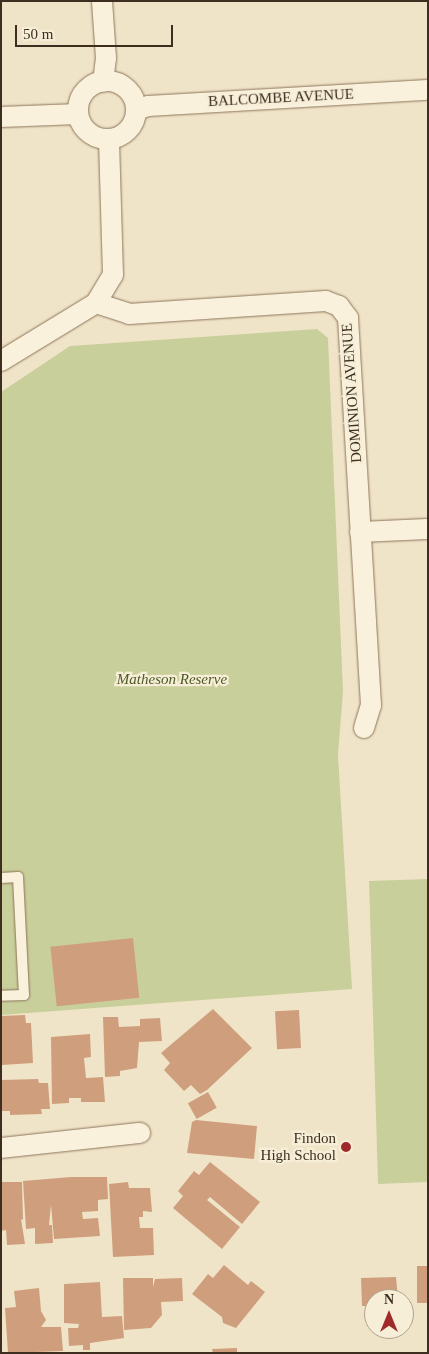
<!DOCTYPE html>
<html>
<head>
<meta charset="utf-8">
<style>
	body { margin:0 }
	#map { position:relative; width:429px; height:1354px; overflow:hidden; background:#f0e4c8; font-family:"Times New Roman",serif }
	div>[style] { position:absolute }
	.green>* { inset:0; background:#c9cf9b }
	.building>* { inset:0; background:#cf9f7d; transform-origin:0 0 }
	.roads { filter:drop-shadow(0 0 1px #8d765c) drop-shadow(0 0 1px #8d765c) }
	.lane>* { height:10px; margin:-5px; padding:0 5px; transform-origin:5px; border-radius:5px; background:#faf1dc }
	.street>* { height:20px; margin:-10px; padding:0 10px; transform-origin:10px; border-radius:10px; background:#faf1dc }
	.street>.ring { margin:-10px; padding:0; box-sizing:content-box; background:none; border:20px solid #faf1dc; border-radius:50% }
	.dots>* { width:14px; height:14px; translate:-50% -50%; box-sizing:border-box; border:2px solid #f7eed8; border-radius:50% }
	span { translate:-50% -50%; white-space:nowrap; text-align:center; line-height:1.15; -webkit-text-stroke:4.5px #f7eed8; paint-order:stroke }
	.street-label { font-size:15px; color:#3d2e20 }
	.park-label { font-size:15px; color:#4d5a26; font-style:italic }
	.poi-label { font-size:15px; color:#3d2e20 }
	.right { translate:-100% -50%; text-align:right }
	.frame { position:absolute; inset:0; border:2px solid #3d2e20; pointer-events:none }
	.north { position:absolute; left:364px; top:1289px; width:50px; height:50px; box-sizing:border-box; background:#f7eed8; border:1px solid #ada18e; border-radius:50%; rotate:0deg; font-size:14px; font-weight:700; line-height:20px; text-align:center; color:#3d2e20 }
	.north::after { content:''; display:block; margin:auto; width:18px; height:22px; background:#9e2a2b; clip-path:polygon(50% 0,100% 100%,50% 72%,0 100%) }
	.scale { position:absolute; left:15px; top:25px; width:158px; height:22px; box-sizing:border-box; border:2px solid #3d2e20; border-top:0; padding-left:6px; font-size:15px; line-height:18px; white-space:nowrap; color:#3d2e20; -webkit-text-stroke:4px #f7eed8; paint-order:stroke }
</style>
</head>
<body>
<div id="map">
	<div class="green">
		<div style="clip-path:polygon(317px 329px,328px 338px,343px 691px,338px 755px,352px 989px,1px 1015px,1px 392px,70px 346px)"></div>
		<div style="clip-path:polygon(428px 879px,428px 1182px,378px 1184px,369px 881px)"></div>
	</div>
	<div class="building">
		<div style="left:133px;top:938px;width:60px;height:83px;rotate:84deg"></div>
		<div style="clip-path:polygon(213px 1009px,252px 1048px,207px 1090px,200px 1094px,191px 1085px,184px 1091px,164px 1070px,170px 1063px,161px 1053px)"></div>
		<div style="left:299px;top:1010px;width:38px;height:24px;rotate:87deg"></div>
		<div style="clip-path:polygon(25px 1015px,26px 1023px,31px 1023px,33px 1063px,2px 1065px,1px 1016px)"></div>
		<div style="clip-path:polygon(103px 1017px,118px 1017px,119px 1027px,140px 1026px,140px 1019px,160px 1018px,162px 1041px,139px 1042px,137px 1068px,120px 1071px,120px 1076px,105px 1077px)"></div>
		<div style="clip-path:polygon(90px 1034px,91px 1057px,84px 1058px,86px 1078px,103px 1077px,105px 1102px,81px 1102px,81px 1098px,69px 1098px,69px 1103px,52px 1104px,51px 1037px)"></div>
		<div style="clip-path:polygon(38px 1079px,39px 1083px,48px 1083px,50px 1109px,41px 1109px,42px 1114px,10px 1115px,10px 1111px,1px 1111px,1px 1080px)"></div>
		<div style="left:208px;top:1092px;width:18px;height:23px;rotate:61deg"></div>
		<div style="clip-path:polygon(196px 1120px,257px 1126px,254px 1159px,187px 1153px,192px 1122px)"></div>
		<div style="clip-path:polygon(210px 1162px,260px 1202px,242px 1224px,210px 1197px,207px 1200px,240px 1227px,222px 1249px,173px 1208px,183px 1196px,178px 1191px,194px 1171px,199px 1175px)"></div>
		<div style="clip-path:polygon(71px 1177px,107px 1177px,108px 1199px,98px 1200px,98px 1211px,82px 1212px,83px 1219px,98px 1218px,100px 1236px,54px 1239px,51px 1205px,49px 1225px,52px 1225px,53px 1243px,35px 1244px,35px 1228px,26px 1229px,23px 1181px)"></div>
		<div style="clip-path:polygon(1px 1182px,22px 1182px,23px 1220px,21px 1219px,25px 1244px,7px 1245px,6px 1230px,1px 1231px)"></div>
		<div style="clip-path:polygon(128px 1182px,129px 1188px,150px 1188px,152px 1212px,143px 1211px,143px 1217px,139px 1217px,140px 1228px,153px 1228px,154px 1255px,113px 1257px,109px 1184px)"></div>
		<div style="clip-path:polygon(224px 1265px,248px 1285px,251px 1281px,265px 1292px,236px 1328px,223px 1323px,222px 1317px,192px 1294px,208px 1274px,213px 1278px)"></div>
		<div style="left:428px;top:1266px;width:37px;height:11px;rotate:90deg"></div>
		<div style="clip-path:polygon(396px 1277px,398px 1299px,374px 1299px,374px 1306px,362px 1306px,361px 1278px)"></div>
		<div style="clip-path:polygon(123px 1278px,153px 1278px,153px 1287px,155px 1279px,182px 1278px,183px 1301px,161px 1302px,162px 1315px,151px 1328px,124px 1330px)"></div>
		<div style="clip-path:polygon(100px 1282px,102px 1317px,122px 1316px,124px 1338px,90px 1343px,90px 1350px,83px 1350px,83px 1345px,69px 1346px,68px 1328px,78px 1328px,79px 1324px,64px 1323px,64px 1284px)"></div>
		<div style="clip-path:polygon(39px 1288px,41px 1311px,46px 1320px,41px 1327px,61px 1327px,63px 1351px,8px 1353px,5px 1308px,16px 1307px,14px 1291px)"></div>
		<div style="clip-path:polygon(237px 1348px,237px 1353px,213px 1353px,212px 1349px)"></div>
	</div>
	<div class="roads">
		<div class="lane">
			<div style="left:1px;top:878px;width:17px;rotate:-3deg"></div>
			<div style="left:18px;top:877px;width:118px;rotate:87.1deg"></div>
			<div style="left:24px;top:995px;width:23px;rotate:178deg"></div>
		</div>
		<div class="street">
			<div style="left:102px;top:1px;width:57px;rotate:86deg"></div>
			<div style="left:106px;top:58px;width:24px;rotate:97deg"></div>
			<div class="ring" style="left:78px;top:81px;width:38px;height:38px"></div>
			<div style="left:136px;top:110px;width:13px;rotate:-18deg"></div>
			<div style="left:148px;top:106px;width:280px;rotate:-3.3deg"></div>
			<div style="left:1px;top:117px;width:77px;rotate:-2.2deg"></div>
			<div style="left:96px;top:303px;width:35px;rotate:18deg"></div>
			<div style="left:129px;top:314px;width:197px;rotate:-3.8deg"></div>
			<div style="left:326px;top:301px;width:14px;rotate:21deg"></div>
			<div style="left:339px;top:306px;width:15px;rotate:53deg"></div>
			<div style="left:348px;top:318px;width:388px;rotate:86.6deg"></div>
			<div style="left:371px;top:705px;width:24px;rotate:107deg"></div>
			<div style="left:1px;top:361px;width:111px;rotate:-31.4deg"></div>
			<div style="left:96px;top:303px;width:33px;rotate:-59deg"></div>
			<div style="left:113px;top:275px;width:136px;rotate:-91.7deg"></div>
			<div style="left:360px;top:532px;width:68px;rotate:-2.5deg"></div>
			<div style="left:1px;top:1148px;width:140px;rotate:-6.2deg"></div>
		</div>
	</div>
	<div class="dots">
		<div style="left:346px;top:1147px;background:#9e2a2b"></div>
	</div>
	<div class="street-label">
		<span style="left:281px;top:98px;rotate:-3deg">BALCOMBE AVENUE</span>
		<span style="left:352px;top:393px;rotate:-94deg">DOMINION AVENUE</span>
	</div>
	<div class="park-label">
		<span style="left:172px;top:680px">Matheson Reserve</span>
	</div>
	<div class="poi-label">
		<span class="right" style="left:336px;top:1147px">Findon<br>High School</span>
	</div>
	<div class="frame"></div>
	<div class="north">N</div>
	<div class="scale">50 m</div>
</div>
</body>
</html>
